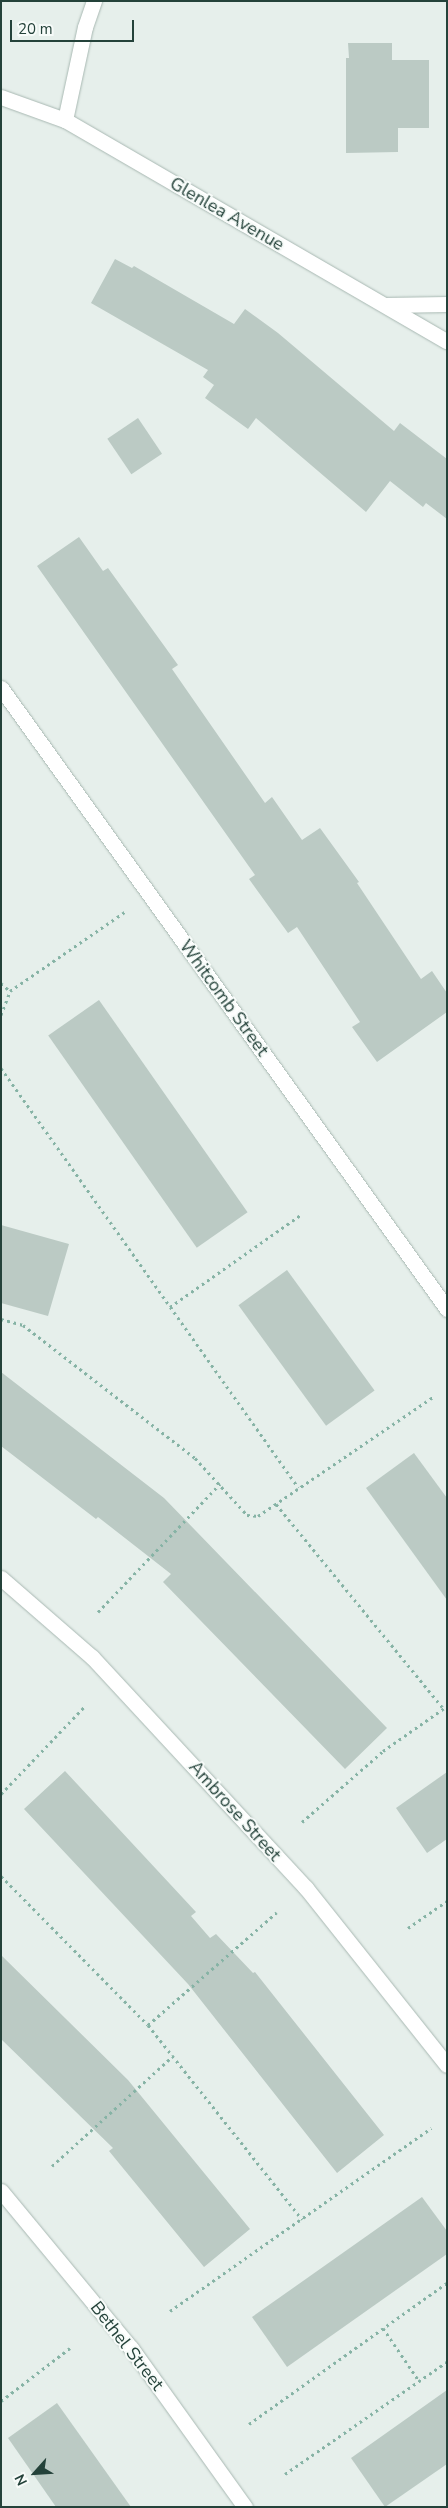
<!DOCTYPE html>
<html>
<head>
<meta charset="utf-8">
<style>
	body { margin:0 }
	#map { position:relative; width:448px; height:2508px; overflow:hidden; background:#e6efeb; font-family:"Nunito Sans",sans-serif }
	div>[style] { position:absolute }
	.building>* { inset:0; background:#bbcac4; transform-origin:0 0 }
	.path>* { height:3px; margin-top:-1.5px; transform-origin:0; background:repeating-linear-gradient(90deg,#86b3a5 0 2.5px,transparent 0 6.5px) }
	.roads { filter:drop-shadow(0 0 1px #a8b8b2) drop-shadow(0 0 1px #a8b8b2) }
	.minor>* { height:15px; margin:-7.5px; padding:0 7.5px; transform-origin:7.5px; border-radius:7.5px; background:#fff }
	span { translate:-50% -50%; white-space:nowrap; text-align:center; line-height:1.15; -webkit-text-stroke:4px #f7fbf9; paint-order:stroke }
	.street-label { font-size:18px; color:#24423a }
	.frame { position:absolute; inset:0; border:2px solid #24423a; pointer-events:none }
	.north { position:absolute; left:10px; top:2448px; width:50px; height:50px; -webkit-text-stroke:4px #f7fbf9; paint-order:stroke; rotate:244deg; font-size:14px; font-weight:700; line-height:20px; text-align:center; color:#24423a }
	.north::after { content:''; display:block; margin:auto; width:18px; height:22px; background:#24423a; clip-path:polygon(50% 0,100% 100%,50% 72%,0 100%) }
	.scale { position:absolute; left:10px; top:20px; width:124px; height:22px; box-sizing:border-box; border:2px solid #24423a; border-top:0; padding-left:6px; font-size:15px; line-height:18px; white-space:nowrap; color:#24423a; -webkit-text-stroke:4px #f7fbf9; paint-order:stroke }
</style>
</head>
<body>
<div id="map">
	<div class="building">
		<div style="clip-path:polygon(348px 43px,392px 43px,392px 60px,429px 60px,429px 128px,398px 128px,398px 152px,346px 153px,346px 58px,349px 58px)"></div>
		<div style="clip-path:polygon(115px 259px,132px 268px,134px 266px,234px 324px,245px 309px,278px 333px,394px 431px,400px 423px,447px 459px,447px 519px,426px 503px,423px 507px,390px 481px,366px 512px,256px 418px,248px 429px,205px 398px,214px 385px,203px 377px,208px 370px,91px 303px)"></div>
		<div style="left:138px;top:418px;width:43px;height:37px;rotate:56deg"></div>
		<div style="clip-path:polygon(79px 537px,103px 571px,108px 568px,178px 665px,172px 669px,265px 803px,272px 797px,302px 840px,320px 828px,359px 882px,357px 883px,421px 979px,432px 971px,447px 993px,447px 1012px,377px 1062px,352px 1027px,360px 1022px,297px 927px,288px 933px,249px 879px,255px 875px,37px 566px)"></div>
		<div style="left:99px;top:1000px;width:259px;height:62px;rotate:55deg"></div>
		<div style="clip-path:polygon(1px 1225px,69px 1244px,48px 1316px,1px 1303px)"></div>
		<div style="left:287px;top:1270px;width:149px;height:60px;rotate:54deg"></div>
		<div style="clip-path:polygon(1px 1372px,164px 1498px,387px 1728px,345px 1769px,163px 1582px,171px 1574px,98px 1517px,96px 1519px,1px 1446px)"></div>
		<div style="clip-path:polygon(414px 1453px,447px 1498px,447px 1600px,366px 1488px)"></div>
		<div style="clip-path:polygon(65px 1771px,196px 1912px,191px 1916px,210px 1938px,216px 1934px,253px 1973px,255px 1972px,384px 2135px,337px 2173px,188px 1984px,24px 1809px)"></div>
		<div style="clip-path:polygon(447px 1772px,447px 1839px,427px 1853px,396px 1808px)"></div>
		<div style="clip-path:polygon(1px 1955px,128px 2080px,250px 2229px,204px 2267px,109px 2151px,113px 2148px,1px 2039px)"></div>
		<div style="clip-path:polygon(422px 2197px,447px 2231px,447px 2254px,287px 2367px,252px 2317px)"></div>
		<div style="clip-path:polygon(447px 2390px,447px 2464px,385px 2507px,351px 2458px)"></div>
		<div style="clip-path:polygon(57px 2403px,131px 2507px,56px 2507px,8px 2438px)"></div>
	</div>
	<div class="path">
		<div style="left:1px;top:983px;width:12px;rotate:42deg"></div>
		<div style="left:1px;top:1015px;width:26px;rotate:-69deg"></div>
		<div style="left:10px;top:991px;width:141px;rotate:-34.6deg"></div>
		<div style="left:1px;top:1068px;width:514px;rotate:54.67deg"></div>
		<div style="left:170px;top:1307px;width:161px;rotate:-35.2deg"></div>
		<div style="left:1px;top:1319px;width:23px;rotate:15deg"></div>
		<div style="left:23px;top:1325px;width:217px;rotate:37.7deg"></div>
		<div style="left:195px;top:1458px;width:77px;rotate:47.6deg"></div>
		<div style="left:247px;top:1515px;width:11px;rotate:5deg"></div>
		<div style="left:258px;top:1516px;width:212px;rotate:-34.2deg"></div>
		<div style="left:276px;top:1504px;width:264px;rotate:50.7deg"></div>
		<div style="left:98px;top:1612px;width:177px;rotate:-46.4deg"></div>
		<div style="left:1px;top:1794px;width:123px;rotate:-46.3deg"></div>
		<div style="left:302px;top:1822px;width:108px;rotate:-41.2deg"></div>
		<div style="left:383px;top:1751px;width:78px;rotate:-35.1deg"></div>
		<div style="left:1px;top:1876px;width:209px;rotate:45.4deg"></div>
		<div style="left:148px;top:2025px;width:248px;rotate:51.6deg"></div>
		<div style="left:408px;top:1928px;width:47px;rotate:-34.7deg"></div>
		<div style="left:148px;top:2025px;width:171px;rotate:-41.2deg"></div>
		<div style="left:52px;top:2166px;width:164px;rotate:-42.3deg"></div>
		<div style="left:170px;top:2311px;width:319px;rotate:-35deg"></div>
		<div style="left:383px;top:2328px;width:64px;rotate:55.8deg"></div>
		<div style="left:1px;top:2401px;width:87px;rotate:-37.5deg"></div>
		<div style="left:249px;top:2424px;width:243px;rotate:-35.5deg"></div>
		<div style="left:285px;top:2474px;width:197px;rotate:-34.7deg"></div>
	</div>
	<div class="roads">
		<div class="minor">
			<div style="left:1px;top:97px;width:68px;rotate:19.8deg"></div>
			<div style="left:65px;top:120px;width:441px;rotate:30.1deg"></div>
			<div style="left:65px;top:120px;width:95px;rotate:-77.9deg"></div>
			<div style="left:85px;top:27px;width:28px;rotate:-71deg"></div>
			<div style="left:386px;top:305px;width:61px;rotate:-0.9deg"></div>
			<div style="left:1px;top:688px;width:765px;rotate:54.31deg"></div>
			<div style="left:1px;top:1578px;width:121px;rotate:41deg"></div>
			<div style="left:92px;top:1657px;width:315px;rotate:47.2deg"></div>
			<div style="left:306px;top:1888px;width:226px;rotate:51.5deg"></div>
			<div style="left:1px;top:2191px;width:204px;rotate:50.4deg"></div>
			<div style="left:131px;top:2348px;width:196px;rotate:54.4deg"></div>
		</div>
	</div>
	<div class="street-label">
		<span style="left:227px;top:214px;rotate:30deg">Glenlea Avenue</span>
		<span style="left:224px;top:998px;rotate:54deg">Whitcomb Street</span>
		<span style="left:235px;top:1811px;rotate:48deg">Ambrose Street</span>
		<span style="left:127px;top:2346px;rotate:52deg">Bethel Street</span>
	</div>
	<div class="frame"></div>
	<div class="north">N</div>
	<div class="scale">20 m</div>
</div>
</body>
</html>
